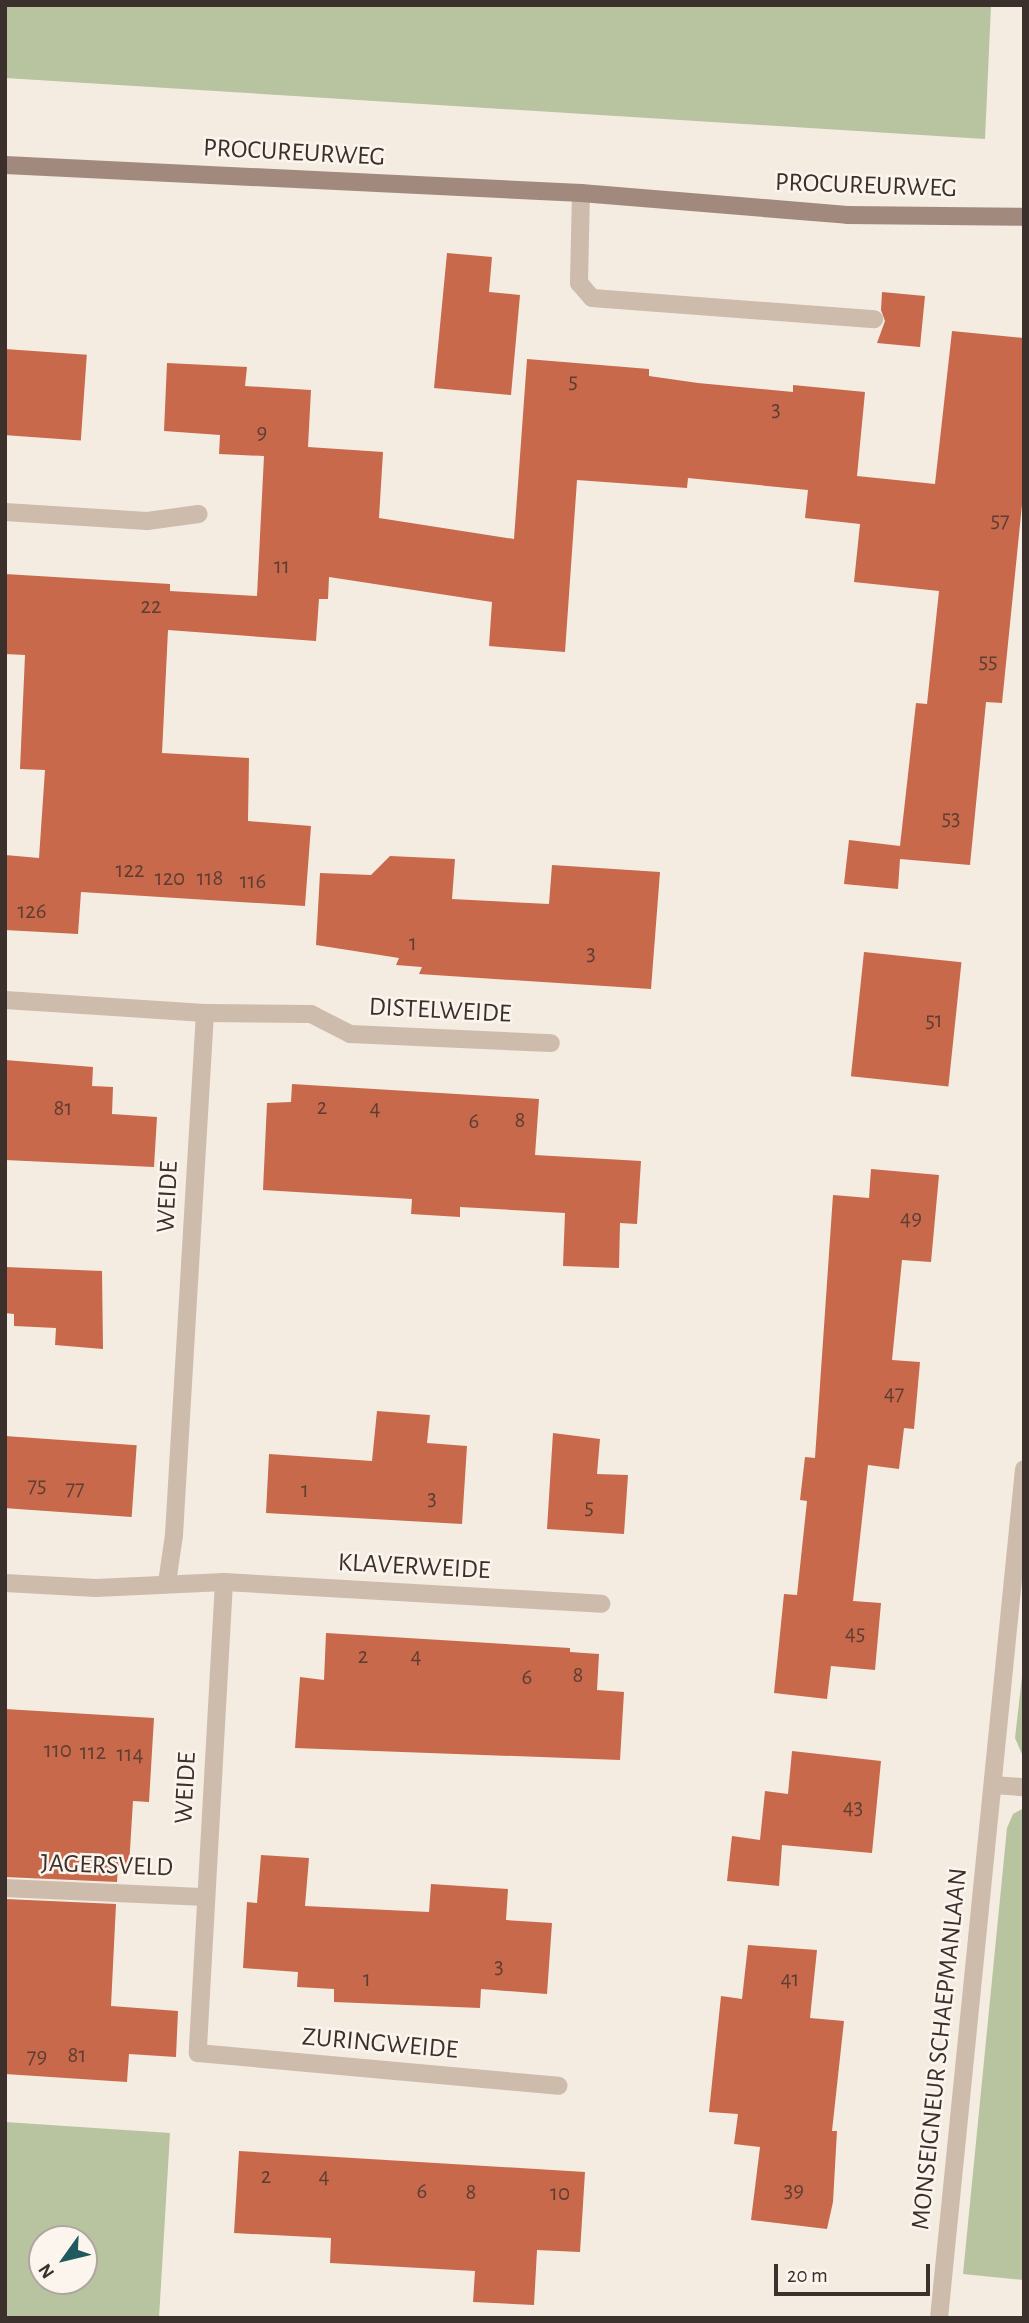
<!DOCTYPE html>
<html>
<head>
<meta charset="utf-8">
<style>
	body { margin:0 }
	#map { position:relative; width:1029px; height:2323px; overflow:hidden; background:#f4ebe1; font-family:"Alegreya Sans",sans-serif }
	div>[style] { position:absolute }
	.green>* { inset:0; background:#b8c4a0 }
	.building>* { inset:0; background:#c8694b; transform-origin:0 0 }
	.lane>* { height:18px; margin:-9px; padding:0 9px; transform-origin:9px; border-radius:9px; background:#cdbbac }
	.street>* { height:18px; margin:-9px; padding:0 9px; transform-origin:9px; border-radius:9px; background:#cdbbac }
	.secondary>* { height:18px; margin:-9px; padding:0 9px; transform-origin:9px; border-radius:9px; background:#a18a7d }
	span { translate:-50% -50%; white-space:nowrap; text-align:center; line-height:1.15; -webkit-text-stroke:5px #fbf5ee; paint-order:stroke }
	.number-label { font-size:23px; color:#5e3e33 }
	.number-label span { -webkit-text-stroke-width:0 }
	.street-label { font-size:26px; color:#3b302b }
	.frame { position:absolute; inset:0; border:7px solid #3b302b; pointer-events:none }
	.north { position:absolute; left:28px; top:2225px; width:70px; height:70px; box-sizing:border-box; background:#fbf5ee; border:2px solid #aea6a0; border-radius:50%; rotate:236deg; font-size:19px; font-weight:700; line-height:28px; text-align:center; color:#3b302b }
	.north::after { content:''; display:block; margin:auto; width:24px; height:32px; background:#1f5a5e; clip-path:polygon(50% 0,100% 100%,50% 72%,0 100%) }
	.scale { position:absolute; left:774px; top:2264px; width:156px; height:32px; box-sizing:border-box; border:4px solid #3b302b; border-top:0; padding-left:9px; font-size:21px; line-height:24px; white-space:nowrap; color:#3b302b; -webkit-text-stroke:5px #fbf5ee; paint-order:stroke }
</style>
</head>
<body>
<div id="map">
	<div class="green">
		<div style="clip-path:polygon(5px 5px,991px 5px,985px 139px,5px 78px)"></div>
		<div style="clip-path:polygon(1024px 1659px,1024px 1759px,1015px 1738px)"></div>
		<div style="clip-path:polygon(1024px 1808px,1024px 2280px,963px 2274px,1007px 1828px,1013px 1814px)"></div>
		<div style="clip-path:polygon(evenodd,5px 2122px,170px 2133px,159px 2318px,5px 2318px,5px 2122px,84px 2239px,84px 2281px,42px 2281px,42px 2239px,84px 2239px)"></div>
	</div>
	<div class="building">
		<div style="clip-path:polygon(447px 253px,492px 257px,489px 292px,520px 295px,511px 395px,434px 388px)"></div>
		<div style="clip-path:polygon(882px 292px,925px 296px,920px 347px,877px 343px,885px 321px,881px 310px)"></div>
		<div style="clip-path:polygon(952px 331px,1024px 338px,1024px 485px,1002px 703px,986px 702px,970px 865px,900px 859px,898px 889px,844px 884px,849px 840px,900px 846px,916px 703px,927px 704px,939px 591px,854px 582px,860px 524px,805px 518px,808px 490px,688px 478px,687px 488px,577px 480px,565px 652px,489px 646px,492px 602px,329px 577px,328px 599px,319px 599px,316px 641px,168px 630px,162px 753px,249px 758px,248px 821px,311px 826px,305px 906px,81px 892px,78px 934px,5px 930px,5px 855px,39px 858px,45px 770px,20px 769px,25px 655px,5px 654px,5px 574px,170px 584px,170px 591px,257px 596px,264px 456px,219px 454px,220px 435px,164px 431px,167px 363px,247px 367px,245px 386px,311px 390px,308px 447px,383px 452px,379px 518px,514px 539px,527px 359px,649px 369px,649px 376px,698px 383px,793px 392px,793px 385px,865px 392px,857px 476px,935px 484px)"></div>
		<div style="left:5px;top:349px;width:82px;height:86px;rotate:4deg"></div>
		<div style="clip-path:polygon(390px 856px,455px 859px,452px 899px,549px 904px,552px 865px,660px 872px,651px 989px,419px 974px,422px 967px,396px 965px,399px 958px,316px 945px,320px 873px,371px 875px)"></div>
		<div style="left:864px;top:952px;width:98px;height:125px;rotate:6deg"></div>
		<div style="clip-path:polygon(5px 1060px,93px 1067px,92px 1086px,113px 1087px,112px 1114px,157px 1117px,154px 1167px,5px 1160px)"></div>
		<div style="clip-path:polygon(292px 1084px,539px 1099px,535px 1155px,641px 1161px,637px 1224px,620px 1223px,619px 1268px,563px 1266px,565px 1213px,460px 1207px,460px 1217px,411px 1214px,412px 1199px,263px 1190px,267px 1103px,291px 1102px)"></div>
		<div style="clip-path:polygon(871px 1169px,939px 1175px,931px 1262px,902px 1260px,892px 1360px,920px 1362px,914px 1429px,904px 1428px,899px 1469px,868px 1465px,853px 1601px,881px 1603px,875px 1670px,831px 1666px,827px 1699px,774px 1693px,784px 1594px,797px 1595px,807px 1501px,800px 1500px,805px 1457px,815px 1458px,833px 1195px,869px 1198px)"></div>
		<div style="clip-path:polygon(5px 1267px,102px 1271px,103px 1349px,55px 1345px,56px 1328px,14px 1326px,14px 1314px,5px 1313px)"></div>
		<div style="clip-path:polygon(377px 1411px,430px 1415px,427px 1443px,467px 1446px,462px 1524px,266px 1513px,269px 1454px,372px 1461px)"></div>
		<div style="clip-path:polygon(553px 1433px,600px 1439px,597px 1474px,628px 1475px,624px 1534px,547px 1529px)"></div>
		<div style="left:5px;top:1436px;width:132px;height:72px;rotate:4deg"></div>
		<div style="clip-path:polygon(326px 1633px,570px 1648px,570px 1652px,599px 1654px,597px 1690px,624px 1692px,620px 1760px,295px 1748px,300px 1677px,324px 1680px)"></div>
		<div style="clip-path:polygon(5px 1709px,154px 1718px,149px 1802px,133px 1801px,129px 1866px,118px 1866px,117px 1882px,5px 1877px)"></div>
		<div style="clip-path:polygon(792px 1751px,881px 1761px,872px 1853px,782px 1845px,779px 1886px,727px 1881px,732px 1836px,760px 1840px,765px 1791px,788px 1794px)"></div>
		<div style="clip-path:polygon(261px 1855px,309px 1858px,305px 1906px,429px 1912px,431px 1884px,508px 1889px,506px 1920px,552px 1923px,547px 1994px,481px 1989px,480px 2008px,334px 2002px,334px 1989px,297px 1987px,298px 1972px,243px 1968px,247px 1902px,257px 1903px)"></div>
		<div style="clip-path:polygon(5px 1899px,116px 1904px,111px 2006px,178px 2011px,176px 2057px,129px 2054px,127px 2082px,5px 2074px)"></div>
		<div style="clip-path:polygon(748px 1945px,817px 1950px,810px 2018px,844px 2021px,832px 2131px,837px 2131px,833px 2202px,827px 2229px,751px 2220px,760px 2147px,734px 2144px,738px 2114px,709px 2112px,721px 1996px,742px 1999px)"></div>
		<div style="clip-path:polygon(239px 2151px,585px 2172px,580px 2252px,537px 2250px,534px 2305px,473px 2302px,475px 2271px,330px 2263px,331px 2238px,234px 2233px)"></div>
	</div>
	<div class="lane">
		<div style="left:5px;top:1888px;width:201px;rotate:2.6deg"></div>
	</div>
	<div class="street">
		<div style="left:581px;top:193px;width:90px;rotate:91.3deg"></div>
		<div style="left:579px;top:283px;width:20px;rotate:49deg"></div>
		<div style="left:592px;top:298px;width:283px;rotate:4.3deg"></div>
		<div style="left:5px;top:512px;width:142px;rotate:3.6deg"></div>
		<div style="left:147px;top:521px;width:52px;rotate:-7.7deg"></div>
		<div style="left:5px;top:1000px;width:200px;rotate:3.7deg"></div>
		<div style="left:205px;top:1013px;width:523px;rotate:93.4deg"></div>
		<div style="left:174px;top:1535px;width:49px;rotate:98.3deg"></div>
		<div style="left:205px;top:1013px;width:106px;rotate:0.5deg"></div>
		<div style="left:311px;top:1014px;width:44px;rotate:27.1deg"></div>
		<div style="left:350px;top:1034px;width:201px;rotate:2.6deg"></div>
		<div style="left:224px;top:1582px;width:378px;rotate:3.3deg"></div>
		<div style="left:5px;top:1583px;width:91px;rotate:3.1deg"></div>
		<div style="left:96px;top:1588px;width:128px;rotate:-2.7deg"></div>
		<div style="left:224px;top:1582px;width:472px;rotate:93.2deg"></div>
		<div style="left:198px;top:2053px;width:362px;rotate:5.2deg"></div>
		<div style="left:993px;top:1785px;width:31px;rotate:4deg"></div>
		<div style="left:939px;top:2318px;width:853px;rotate:-84.28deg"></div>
	</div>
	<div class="secondary">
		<div style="left:5px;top:165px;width:577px;rotate:2.78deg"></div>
		<div style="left:581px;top:193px;width:267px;rotate:4.7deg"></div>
		<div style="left:847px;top:215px;width:177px;rotate:0.6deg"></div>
	</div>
	<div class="number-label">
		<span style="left:573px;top:382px">5</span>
		<span style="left:776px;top:410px">3</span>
		<span style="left:262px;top:433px">9</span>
		<span style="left:1000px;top:521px">57</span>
		<span style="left:282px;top:567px">11</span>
		<span style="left:151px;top:607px">22</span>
		<span style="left:988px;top:662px">55</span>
		<span style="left:951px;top:819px">53</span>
		<span style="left:130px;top:871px">122</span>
		<span style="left:170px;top:879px">120</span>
		<span style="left:210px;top:879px">118</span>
		<span style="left:253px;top:882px">116</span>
		<span style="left:32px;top:912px">126</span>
		<span style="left:413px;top:944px">1</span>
		<span style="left:591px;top:954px">3</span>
		<span style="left:934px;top:1021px">51</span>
		<span style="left:322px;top:1108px">2</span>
		<span style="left:63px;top:1109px">81</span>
		<span style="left:375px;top:1109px">4</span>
		<span style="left:520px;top:1121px">8</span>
		<span style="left:474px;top:1122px">6</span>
		<span style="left:911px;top:1219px">49</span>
		<span style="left:894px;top:1394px">47</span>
		<span style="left:37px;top:1486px">75</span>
		<span style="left:75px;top:1489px">77</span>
		<span style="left:305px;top:1491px">1</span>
		<span style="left:432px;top:1499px">3</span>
		<span style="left:589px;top:1508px">5</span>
		<span style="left:855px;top:1634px">45</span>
		<span style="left:363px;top:1657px">2</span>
		<span style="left:416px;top:1657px">4</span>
		<span style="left:578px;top:1676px">8</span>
		<span style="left:527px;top:1678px">6</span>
		<span style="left:58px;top:1751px">110</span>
		<span style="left:93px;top:1753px">112</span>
		<span style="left:130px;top:1755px">114</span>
		<span style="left:853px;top:1808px">43</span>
		<span style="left:499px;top:1967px">3</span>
		<span style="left:367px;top:1980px">1</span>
		<span style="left:790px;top:1980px">41</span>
		<span style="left:77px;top:2056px">81</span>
		<span style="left:37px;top:2057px">79</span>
		<span style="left:266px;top:2177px">2</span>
		<span style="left:324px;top:2177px">4</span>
		<span style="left:794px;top:2191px">39</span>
		<span style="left:422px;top:2192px">6</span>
		<span style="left:471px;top:2193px">8</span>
		<span style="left:560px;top:2194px">10</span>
	</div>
	<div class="street-label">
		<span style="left:294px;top:153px;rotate:3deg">PROCUREURWEG</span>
		<span style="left:866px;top:186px;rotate:2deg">PROCUREURWEG</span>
		<span style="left:440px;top:1011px;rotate:3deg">DISTELWEIDE</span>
		<span style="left:168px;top:1197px;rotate:-87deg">WEIDE</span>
		<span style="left:414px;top:1567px;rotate:3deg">KLAVERWEIDE</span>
		<span style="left:186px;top:1788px;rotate:-87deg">WEIDE</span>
		<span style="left:107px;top:1866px;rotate:2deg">JAGERSVELD</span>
		<span style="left:380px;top:2044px;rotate:5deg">ZURINGWEIDE</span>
		<span style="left:940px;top:2049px;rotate:-84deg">MONSEIGNEUR SCHAEPMANLAAN</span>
	</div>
	<div class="frame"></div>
	<div class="north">N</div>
	<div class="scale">20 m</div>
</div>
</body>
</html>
